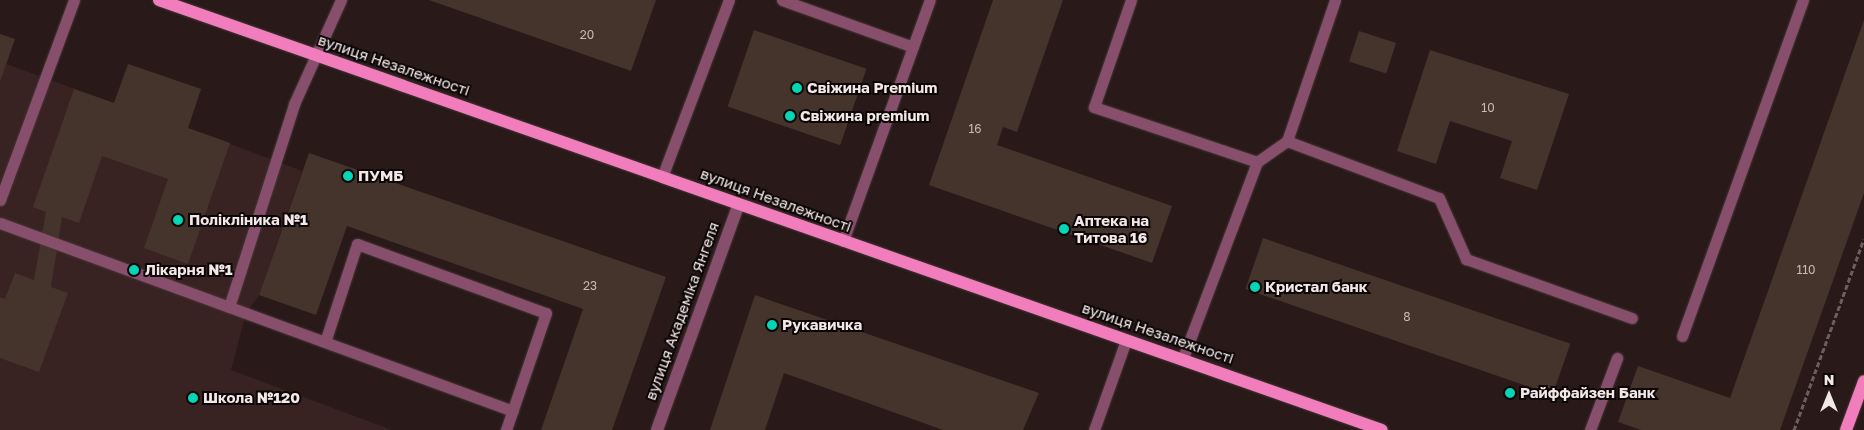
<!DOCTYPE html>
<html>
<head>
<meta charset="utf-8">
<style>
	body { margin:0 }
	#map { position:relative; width:1864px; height:430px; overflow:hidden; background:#291919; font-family:"Golos Text",sans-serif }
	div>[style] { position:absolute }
	.built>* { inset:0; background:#392222 }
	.building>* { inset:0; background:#44342c; transform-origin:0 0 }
	.path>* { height:3px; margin-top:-1.5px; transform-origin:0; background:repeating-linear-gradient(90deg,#6d5e5e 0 5px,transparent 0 7.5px) }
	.roads { filter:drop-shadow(0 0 1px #453636) drop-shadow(0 0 1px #453636) }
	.service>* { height:11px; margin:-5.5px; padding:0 5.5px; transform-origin:5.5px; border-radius:5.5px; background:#874f6c }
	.minor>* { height:12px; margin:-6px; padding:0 6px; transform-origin:6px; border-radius:6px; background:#874f6c }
	.primary>* { height:12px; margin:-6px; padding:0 6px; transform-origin:6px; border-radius:6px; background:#f17dbc }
	.dots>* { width:14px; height:14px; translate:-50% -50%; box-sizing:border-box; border:2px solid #0d0606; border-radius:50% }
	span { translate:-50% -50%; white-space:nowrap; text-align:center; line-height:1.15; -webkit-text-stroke:4px #0d0606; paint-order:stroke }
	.number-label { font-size:12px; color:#c7bab8 }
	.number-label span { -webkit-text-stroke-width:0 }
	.street-label { font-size:15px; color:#f3e7e7 }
	.poi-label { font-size:15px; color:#f3e7e7; font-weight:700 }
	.left { translate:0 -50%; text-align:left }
	.north { position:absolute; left:1804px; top:370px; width:50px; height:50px; -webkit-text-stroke:4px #0d0606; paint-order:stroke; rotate:0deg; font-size:14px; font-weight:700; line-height:20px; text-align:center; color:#f3e7e7 }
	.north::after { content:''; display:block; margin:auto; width:18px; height:22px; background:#f3e7e7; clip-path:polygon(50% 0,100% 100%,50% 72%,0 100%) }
</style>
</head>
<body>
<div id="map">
	<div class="built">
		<div style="clip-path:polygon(6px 64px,114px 103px,128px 64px,201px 89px,188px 128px,302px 171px,259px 295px,246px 313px,231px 370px,392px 430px,0 430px,0 82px)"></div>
	</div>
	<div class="building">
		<div style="clip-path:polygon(429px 0,656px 0,631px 71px)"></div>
		<div style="clip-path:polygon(993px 0,1063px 0,1017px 132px,1003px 127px,997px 145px,1172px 206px,1152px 263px,929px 185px)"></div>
		<div style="clip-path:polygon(1864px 20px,1864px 193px,1780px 430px,1641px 430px,1618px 422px,1638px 366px,1730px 398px)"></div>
		<div style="left:754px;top:30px;width:119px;height:81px;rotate:19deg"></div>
		<div style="left:1359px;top:31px;width:39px;height:32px;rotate:18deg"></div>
		<div style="clip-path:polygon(0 34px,15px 39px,0 82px)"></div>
		<div style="clip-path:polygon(1430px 50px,1569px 94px,1537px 190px,1500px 178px,1512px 141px,1450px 121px,1436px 164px,1397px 151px)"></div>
		<div style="clip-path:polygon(128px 64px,201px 89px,188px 128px,230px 143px,188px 264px,144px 248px,168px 179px,102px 156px,79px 223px,62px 217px,51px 287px,68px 293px,39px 372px,0 358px,0 297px,5px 299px,15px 273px,34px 280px,46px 212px,33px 207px,74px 89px,114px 103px)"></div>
		<div style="clip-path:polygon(309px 153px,666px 277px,612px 430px,541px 430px,583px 309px,347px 226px,316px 315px,259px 295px)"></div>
		<div style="left:1263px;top:238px;width:325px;height:54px;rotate:19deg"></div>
		<div style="clip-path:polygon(755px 295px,1039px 393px,1023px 430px,943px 430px,784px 373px,765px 430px,710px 430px)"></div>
	</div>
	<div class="path">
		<div style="left:1794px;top:430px;width:203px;rotate:-69.9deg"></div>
	</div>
	<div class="roads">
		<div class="service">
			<div style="left:782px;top:0;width:139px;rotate:19.7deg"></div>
			<div style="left:1131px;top:0;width:113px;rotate:109.1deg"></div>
			<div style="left:1094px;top:107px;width:172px;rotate:18.6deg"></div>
			<div style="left:1257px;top:162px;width:210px;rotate:110.7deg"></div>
			<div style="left:1287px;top:141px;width:149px;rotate:-71.2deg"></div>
			<div style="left:1257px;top:162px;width:37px;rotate:-35deg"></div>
			<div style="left:1287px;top:141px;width:162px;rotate:20.6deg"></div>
			<div style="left:1439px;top:198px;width:67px;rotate:66.1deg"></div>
			<div style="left:1466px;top:259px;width:176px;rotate:19.6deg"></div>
			<div style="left:662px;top:177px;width:189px;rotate:-69.3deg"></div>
			<div style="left:0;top:200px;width:213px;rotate:-69.7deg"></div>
			<div style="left:0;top:223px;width:546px;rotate:20.13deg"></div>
			<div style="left:843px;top:241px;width:256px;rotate:-70.2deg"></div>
			<div style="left:229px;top:307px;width:213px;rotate:-72.2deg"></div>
			<div style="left:294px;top:104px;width:114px;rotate:-65.7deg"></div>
			<div style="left:1682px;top:336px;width:357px;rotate:-70.2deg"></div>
			<div style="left:325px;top:342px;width:103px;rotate:-71.9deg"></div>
			<div style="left:357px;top:244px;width:201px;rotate:20.1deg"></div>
			<div style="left:546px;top:313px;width:124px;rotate:108.9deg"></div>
			<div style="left:1094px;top:430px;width:96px;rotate:-70.4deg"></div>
			<div style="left:1590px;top:430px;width:77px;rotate:-69.4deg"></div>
		</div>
		<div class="minor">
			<div style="left:657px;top:430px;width:240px;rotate:-70.1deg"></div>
		</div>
		<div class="primary">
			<div style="left:159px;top:0;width:1296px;rotate:19.37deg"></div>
			<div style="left:1846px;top:430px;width:52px;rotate:-69.8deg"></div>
		</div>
	</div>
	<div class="dots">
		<div style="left:797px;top:88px;background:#03d5b6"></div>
		<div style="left:790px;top:116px;background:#03d5b6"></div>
		<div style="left:348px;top:176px;background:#03d5b6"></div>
		<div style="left:178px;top:220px;background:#03d5b6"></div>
		<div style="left:1064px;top:229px;background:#03d5b6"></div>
		<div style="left:134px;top:270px;background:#03d5b6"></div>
		<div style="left:1255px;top:287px;background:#03d5b6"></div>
		<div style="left:772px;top:325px;background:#03d5b6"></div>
		<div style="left:1510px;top:393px;background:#03d5b6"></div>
		<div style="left:193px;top:398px;background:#03d5b6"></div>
	</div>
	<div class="number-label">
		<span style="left:587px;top:35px">20</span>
		<span style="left:1488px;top:108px">10</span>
		<span style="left:975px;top:129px">16</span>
		<span style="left:1806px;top:270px">110</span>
		<span style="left:590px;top:286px">23</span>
		<span style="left:1407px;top:317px">8</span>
	</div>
	<div class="street-label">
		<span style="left:394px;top:65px;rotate:19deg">вулиця Незалежності</span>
		<span style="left:776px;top:200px;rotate:20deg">вулиця Незалежності</span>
		<span style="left:682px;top:311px;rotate:-70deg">вулиця Академіка Янгеля</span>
		<span style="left:1158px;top:333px;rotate:19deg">вулиця Незалежності</span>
	</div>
	<div class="poi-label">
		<span class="left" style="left:807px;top:88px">Свіжина Premium</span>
		<span class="left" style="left:800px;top:116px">Свіжина premium</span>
		<span class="left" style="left:358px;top:176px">ПУМБ</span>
		<span class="left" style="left:189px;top:220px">Полікліника №1</span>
		<span class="left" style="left:1074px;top:229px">Аптека на<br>Титова 16</span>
		<span class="left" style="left:145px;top:270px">Лікарня №1</span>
		<span class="left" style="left:1265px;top:287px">Кристал банк</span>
		<span class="left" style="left:782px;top:325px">Рукавичка</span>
		<span class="left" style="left:1520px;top:393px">Райффайзен Банк</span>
		<span class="left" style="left:203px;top:398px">Школа №120</span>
	</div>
	<div class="north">N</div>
</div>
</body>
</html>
